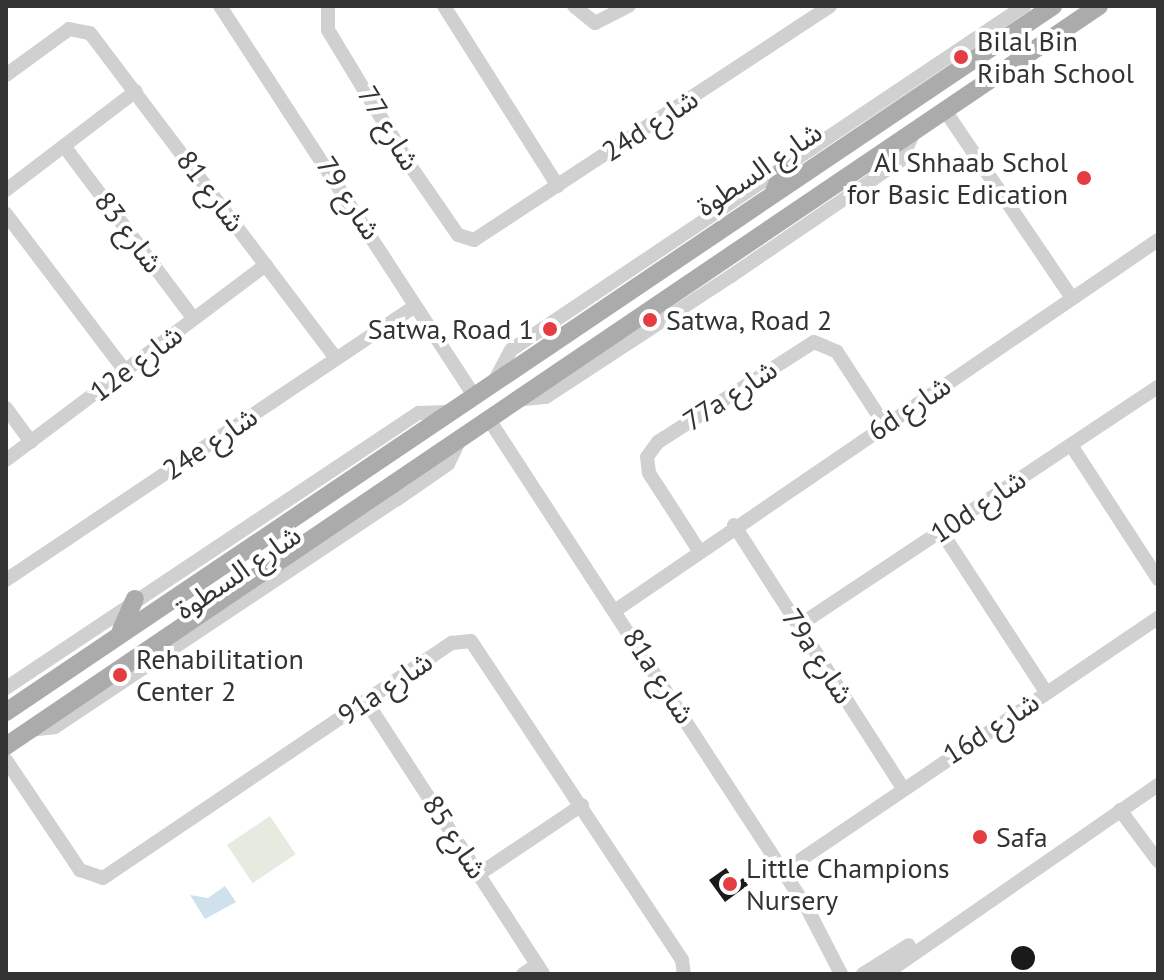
<!DOCTYPE html>
<html>
<head>
<meta charset="utf-8">
<style>
	body { margin:0 }
	#map { position:relative; width:1164px; height:980px; overflow:hidden; background:#fff; font-family:"PT Sans","Noto Sans Arabic",sans-serif }
	div>[style] { position:absolute }
	.green>* { inset:0; background:#e5ecdf; transform-origin:0 0 }
	.water>* { inset:0; background:#cfe1ed }
	.building>* { inset:0; background:#1a1a1a }
	.round { border-radius:50% }
	.minor>* { height:14px; margin:-7px; padding:0 7px; transform-origin:7px; border-radius:7px; background:#d0d0d0 }
	.major>* { height:18px; margin:-9px; padding:0 9px; transform-origin:9px; border-radius:9px; background:#ababab }
	.dots>* { width:22px; height:22px; translate:-50% -50%; box-sizing:border-box; border:4px solid #fff; border-radius:50% }
	span { translate:-50% -50%; white-space:nowrap; text-align:center; line-height:1.15; -webkit-text-stroke:8px #fff; paint-order:stroke }
	.poi-label { font-size:28px; color:#333 }
	.left { translate:0 -50%; text-align:left }
	.right { translate:-100% -50%; text-align:right }
	.street-label { font-size:28px; color:#333 }
	.frame { position:absolute; inset:0; border:8px solid #333; pointer-events:none }
</style>
</head>
<body>
<div id="map">
	<div class="green">
		<div style="left:270px;top:816px;width:46px;height:52px;rotate:56deg"></div>
	</div>
	<div class="water">
		<div style="clip-path:polygon(225px 886px,236px 902px,205px 919px,190px 895px,208px 898px)"></div>
	</div>
	<div class="building">
		<div style="clip-path:polygon(726px 868px,736px 883px,743px 878px,748px 885px,725px 902px,709px 880px)"></div>
		<div class="round" style="left:1011px;top:946px;width:24px;height:24px"></div>
	</div>
	<div class="minor">
		<div style="left:220px;top:6px;width:463px;rotate:56.9deg"></div>
		<div style="left:328px;top:6px;width:24px;rotate:90deg"></div>
		<div style="left:328px;top:30px;width:157px;rotate:58.8deg"></div>
		<div style="left:409px;top:164px;width:86px;rotate:55.4deg"></div>
		<div style="left:458px;top:235px;width:17px;rotate:17deg"></div>
		<div style="left:474px;top:240px;width:426px;rotate:-33.3deg"></div>
		<div style="left:444px;top:6px;width:213px;rotate:57.7deg"></div>
		<div style="left:574px;top:6px;width:27px;rotate:39deg"></div>
		<div style="left:595px;top:23px;width:38px;rotate:-27deg"></div>
		<div style="left:6px;top:75px;width:78px;rotate:-36.1deg"></div>
		<div style="left:69px;top:29px;width:21px;rotate:11deg"></div>
		<div style="left:90px;top:33px;width:408px;rotate:52.9deg"></div>
		<div style="left:946px;top:112px;width:225px;rotate:55.9deg"></div>
		<div style="left:64px;top:146px;width:216px;rotate:53.1deg"></div>
		<div style="left:6px;top:190px;width:163px;rotate:-37.3deg"></div>
		<div style="left:6px;top:214px;width:197px;rotate:52.8deg"></div>
		<div style="left:496px;top:378px;width:32px;rotate:-62deg"></div>
		<div style="left:511px;top:350px;width:618px;rotate:-33.84deg"></div>
		<div style="left:515px;top:400px;width:31px;rotate:-6deg"></div>
		<div style="left:546px;top:397px;width:221px;rotate:-33.2deg"></div>
		<div style="left:731px;top:276px;width:206px;rotate:-34.3deg"></div>
		<div style="left:901px;top:160px;width:29px;rotate:-65deg"></div>
		<div style="left:6px;top:408px;width:42px;rotate:53.7deg"></div>
		<div style="left:488px;top:418px;width:585px;rotate:56.94deg"></div>
		<div style="left:807px;top:908px;width:74px;rotate:62.7deg"></div>
		<div style="left:1071px;top:445px;width:160px;rotate:57deg"></div>
		<div style="left:6px;top:460px;width:325px;rotate:-36.9deg"></div>
		<div style="left:734px;top:525px;width:311px;rotate:57.3deg"></div>
		<div style="left:941px;top:531px;width:192px;rotate:56.9deg"></div>
		<div style="left:698px;top:549px;width:90px;rotate:-122.8deg"></div>
		<div style="left:649px;top:473px;width:16px;rotate:-97deg"></div>
		<div style="left:647px;top:457px;width:19px;rotate:-54deg"></div>
		<div style="left:658px;top:442px;width:185px;rotate:-32.7deg"></div>
		<div style="left:814px;top:342px;width:25px;rotate:23deg"></div>
		<div style="left:837px;top:352px;width:86px;rotate:56.9deg"></div>
		<div style="left:6px;top:580px;width:492px;rotate:-33.8deg"></div>
		<div style="left:616px;top:610px;width:656px;rotate:-34.32deg"></div>
		<div style="left:798px;top:626px;width:432px;rotate:-33.6deg"></div>
		<div style="left:6px;top:688px;width:496px;rotate:-33.7deg"></div>
		<div style="left:419px;top:413px;width:26px;rotate:-2deg"></div>
		<div style="left:366px;top:701px;width:325px;rotate:57deg"></div>
		<div style="left:28px;top:730px;width:27px;rotate:-6deg"></div>
		<div style="left:55px;top:727px;width:410px;rotate:-33.7deg"></div>
		<div style="left:396px;top:500px;width:63px;rotate:-34.7deg"></div>
		<div style="left:448px;top:464px;width:30px;rotate:-64deg"></div>
		<div style="left:6px;top:760px;width:133px;rotate:56.1deg"></div>
		<div style="left:80px;top:870px;width:24px;rotate:19deg"></div>
		<div style="left:103px;top:878px;width:421px;rotate:-34deg"></div>
		<div style="left:452px;top:643px;width:19px;rotate:-6deg"></div>
		<div style="left:471px;top:641px;width:382px;rotate:56.5deg"></div>
		<div style="left:682px;top:960px;width:14px;rotate:82deg"></div>
		<div style="left:1120px;top:810px;width:64px;rotate:53.3deg"></div>
		<div style="left:784px;top:871px;width:452px;rotate:-34.1deg"></div>
		<div style="left:479px;top:874px;width:124px;rotate:-33.8deg"></div>
		<div style="left:523px;top:974px;width:17px;rotate:-33deg"></div>
		<div style="left:863px;top:974px;width:54px;rotate:-32.2deg"></div>
		<div style="left:885px;top:974px;width:332px;rotate:-34.7deg"></div>
	</div>
	<div class="major">
		<div style="left:773px;top:194px;width:32px;rotate:-68deg"></div>
		<div style="left:121px;top:630px;width:34px;rotate:-66deg"></div>
		<div style="left:6px;top:712px;width:1263px;rotate:-33.99deg"></div>
		<div style="left:6px;top:746px;width:1320px;rotate:-34.1deg"></div>
	</div>
	<div class="dots">
		<div style="left:961px;top:57px;background:#e33c42"></div>
		<div style="left:1084px;top:178px;background:#e33c42"></div>
		<div style="left:650px;top:320px;background:#e33c42"></div>
		<div style="left:550px;top:329px;background:#e33c42"></div>
		<div style="left:120px;top:675px;background:#e33c42"></div>
		<div style="left:980px;top:837px;background:#e33c42"></div>
		<div style="left:730px;top:884px;background:#e33c42"></div>
	</div>
	<div class="poi-label">
		<span class="left" style="left:977px;top:57px">Bilal Bin<br>Ribah School</span>
		<span class="right" style="left:1068px;top:178px">Al Shhaab Schol<br>for Basic Edication</span>
		<span class="left" style="left:666px;top:320px">Satwa, Road 2</span>
		<span class="right" style="left:534px;top:329px">Satwa, Road 1</span>
		<span class="left" style="left:136px;top:675px">Rehabilitation<br>Center 2</span>
		<span class="left" style="left:996px;top:837px">Safa</span>
		<span class="left" style="left:746px;top:884px">Little Champions<br>Nursery</span>
	</div>
	<div class="street-label">
		<span style="left:650px;top:125px;rotate:-33deg">24d شارع</span>
		<span style="left:389px;top:128px;rotate:59deg">شارع 77</span>
		<span style="left:759px;top:169px;rotate:-34deg">شارع السطوة</span>
		<span style="left:211px;top:191px;rotate:53deg">شارع 81</span>
		<span style="left:349px;top:198px;rotate:57deg">شارع 79</span>
		<span style="left:129px;top:232px;rotate:53deg">شارع 83</span>
		<span style="left:136px;top:363px;rotate:-37deg">12e شارع</span>
		<span style="left:730px;top:395px;rotate:-33deg">77a شارع</span>
		<span style="left:909px;top:408px;rotate:-34deg">6d شارع</span>
		<span style="left:210px;top:443px;rotate:-34deg">24e شارع</span>
		<span style="left:978px;top:506px;rotate:-34deg">10d شارع</span>
		<span style="left:238px;top:572px;rotate:-34deg">شارع السطوة</span>
		<span style="left:818px;top:656px;rotate:57deg">79a شارع</span>
		<span style="left:659px;top:676px;rotate:57deg">81a شارع</span>
		<span style="left:385px;top:688px;rotate:-34deg">91a شارع</span>
		<span style="left:991px;top:728px;rotate:-33deg">16d شارع</span>
		<span style="left:455px;top:837px;rotate:57deg">شارع 85</span>
	</div>
	<div class="frame"></div>
</div>
</body>
</html>
